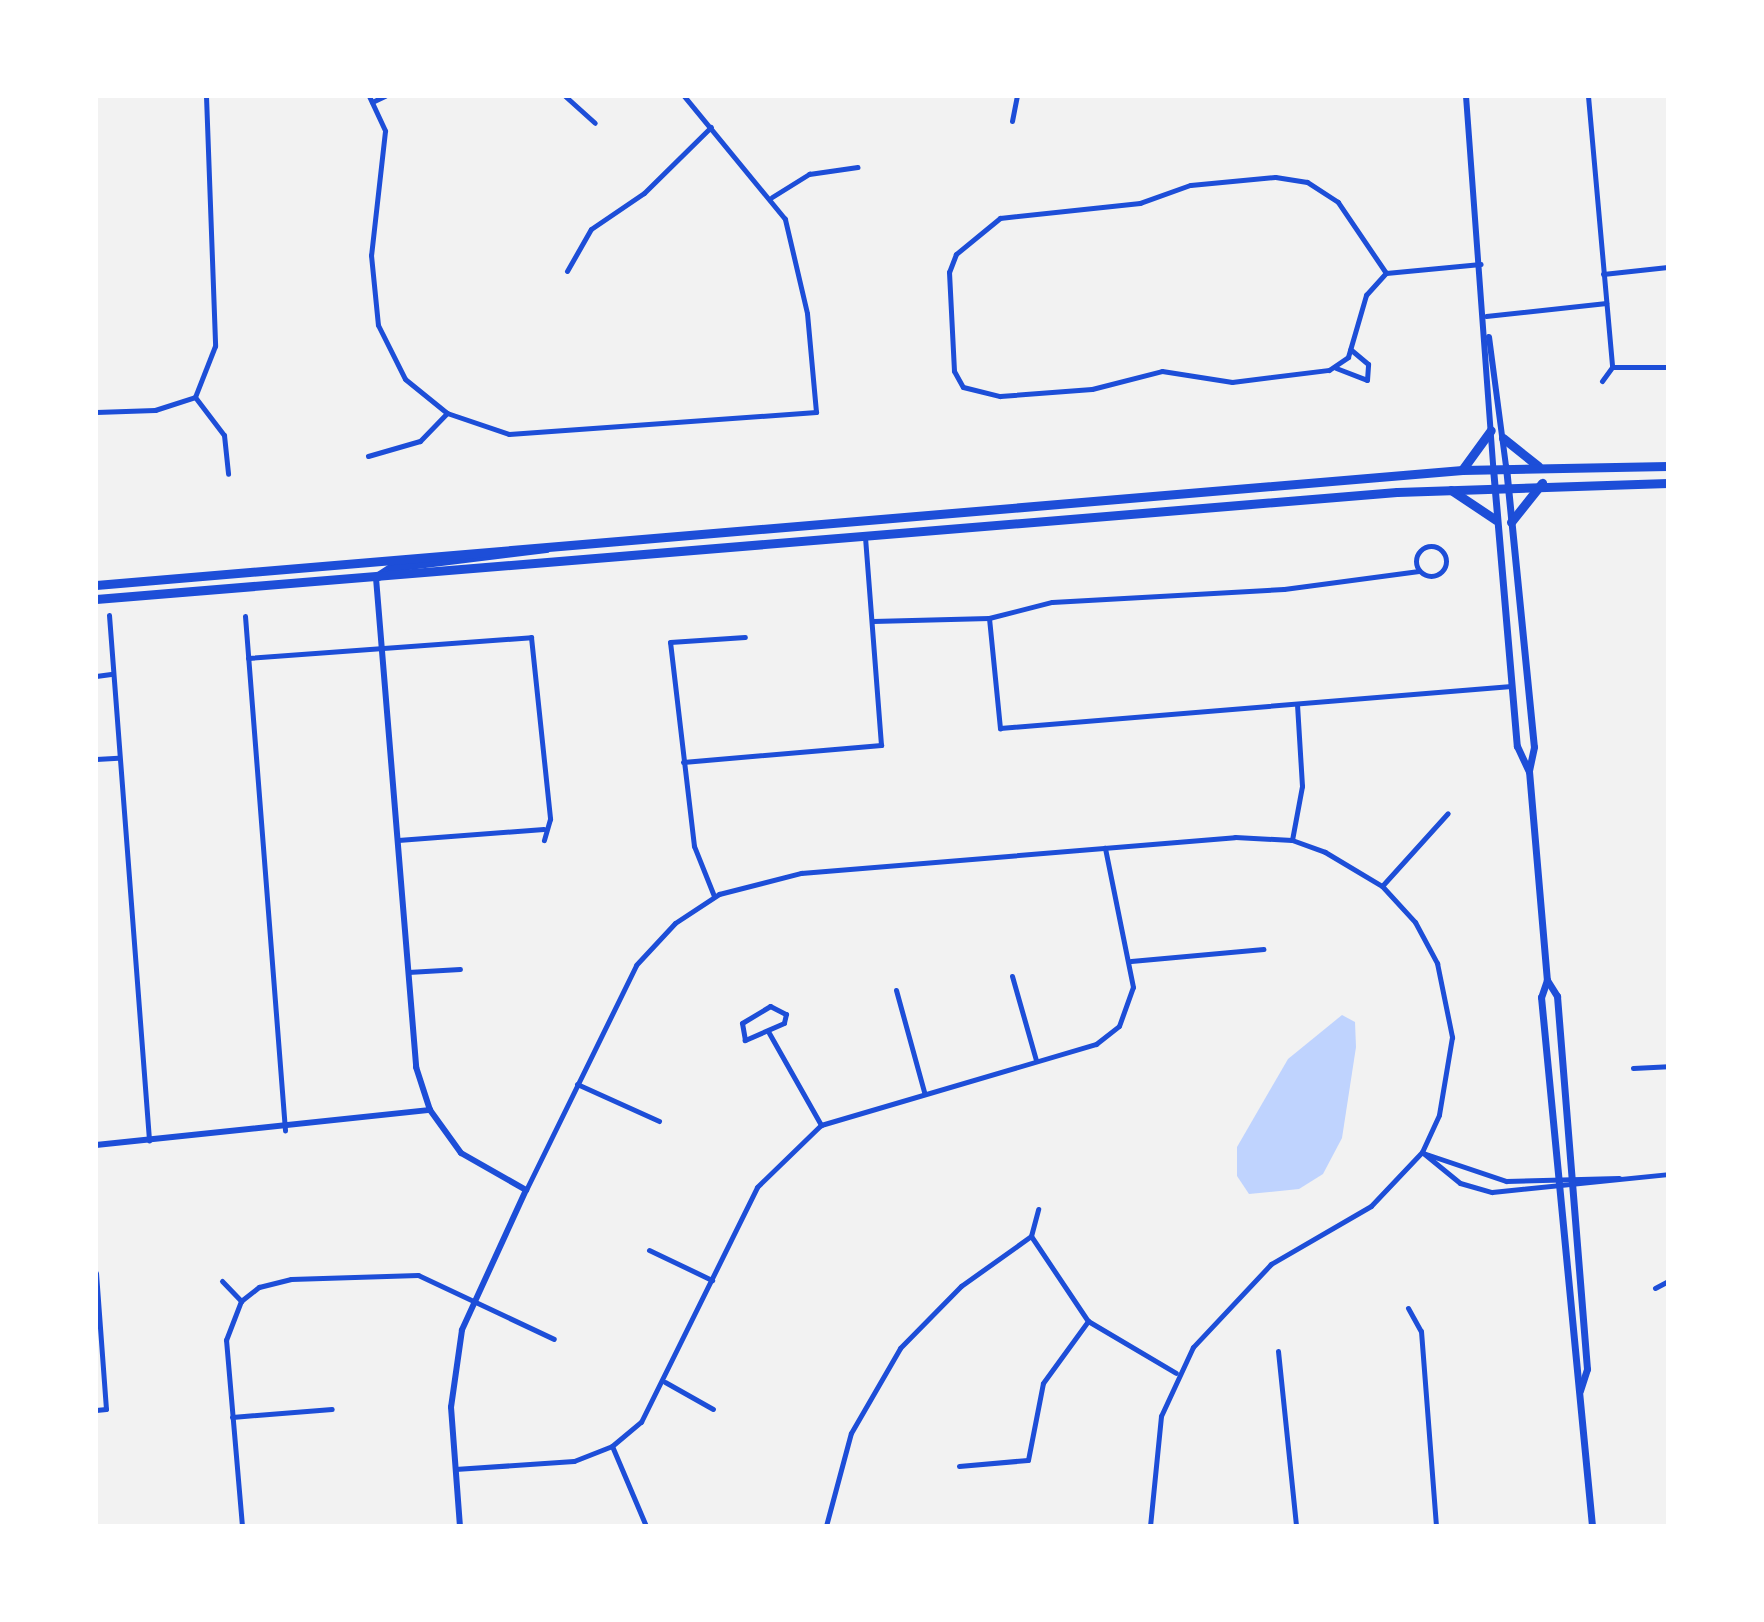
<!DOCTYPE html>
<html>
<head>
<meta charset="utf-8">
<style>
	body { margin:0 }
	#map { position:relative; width:1764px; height:1622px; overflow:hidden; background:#f2f2f2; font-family:"DejaVu Sans",sans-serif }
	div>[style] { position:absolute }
	.water>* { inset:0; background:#bfd3fe }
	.minor>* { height:5px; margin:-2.5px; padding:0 2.5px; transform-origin:2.5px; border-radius:2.5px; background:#1d4ed8 }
	.minor>.ring { margin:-2.5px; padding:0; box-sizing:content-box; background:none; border:5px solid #1d4ed8; border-radius:50% }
	.tertiary>* { height:6px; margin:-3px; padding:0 3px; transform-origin:3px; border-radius:3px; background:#1d4ed8 }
	.secondary>* { height:7px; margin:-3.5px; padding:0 3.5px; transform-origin:3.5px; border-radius:3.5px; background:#1d4ed8 }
	.trunk>* { height:9px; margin:-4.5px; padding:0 4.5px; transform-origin:4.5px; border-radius:4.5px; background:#1d4ed8 }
	span { translate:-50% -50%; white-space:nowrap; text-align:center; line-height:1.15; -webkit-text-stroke:8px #fff; paint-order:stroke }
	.frame { position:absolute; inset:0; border:98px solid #fff; pointer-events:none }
</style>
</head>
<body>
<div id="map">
	<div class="water">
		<div style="clip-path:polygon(1342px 1015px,1355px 1022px,1356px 1047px,1342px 1138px,1323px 1174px,1299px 1189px,1249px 1194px,1237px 1176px,1237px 1147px,1288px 1059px)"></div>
	</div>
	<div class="minor">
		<div style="left:206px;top:96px;width:250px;rotate:87.9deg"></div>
		<div style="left:215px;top:346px;width:55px;rotate:111.4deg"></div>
		<div style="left:195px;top:397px;width:48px;rotate:52.7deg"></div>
		<div style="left:224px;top:435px;width:39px;rotate:84deg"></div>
		<div style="left:369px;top:96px;width:38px;rotate:65deg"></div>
		<div style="left:385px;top:131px;width:125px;rotate:96.4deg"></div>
		<div style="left:371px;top:255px;width:70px;rotate:84.3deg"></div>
		<div style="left:378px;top:325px;width:60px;rotate:63.4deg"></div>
		<div style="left:405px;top:379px;width:54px;rotate:39deg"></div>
		<div style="left:447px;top:413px;width:65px;rotate:18.7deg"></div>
		<div style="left:509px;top:434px;width:308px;rotate:-4.1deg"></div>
		<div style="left:816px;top:412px;width:99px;rotate:-95.2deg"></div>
		<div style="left:807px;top:313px;width:97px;rotate:-103.2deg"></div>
		<div style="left:785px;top:219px;width:159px;rotate:-129.4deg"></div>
		<div style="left:565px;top:96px;width:40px;rotate:42deg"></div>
		<div style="left:1588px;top:96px;width:272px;rotate:84.9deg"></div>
		<div style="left:1612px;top:367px;width:56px"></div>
		<div style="left:372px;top:102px;width:14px;rotate:-25deg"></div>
		<div style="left:1012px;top:121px;width:25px;rotate:-79deg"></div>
		<div style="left:772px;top:197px;width:44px;rotate:-31.9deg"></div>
		<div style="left:809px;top:174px;width:49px;rotate:-8.1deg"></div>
		<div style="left:567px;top:271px;width:48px;rotate:-60.3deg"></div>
		<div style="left:591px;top:229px;width:64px;rotate:-34.2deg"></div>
		<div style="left:644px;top:193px;width:94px;rotate:-44.6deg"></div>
		<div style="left:1386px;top:273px;width:86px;rotate:-124.1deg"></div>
		<div style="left:1338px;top:202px;width:37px;rotate:-147deg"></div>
		<div style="left:1307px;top:182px;width:32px;rotate:-171deg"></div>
		<div style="left:1275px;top:177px;width:85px;rotate:174.6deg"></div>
		<div style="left:1190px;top:185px;width:53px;rotate:160.2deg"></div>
		<div style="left:1140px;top:203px;width:141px;rotate:173.9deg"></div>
		<div style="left:1000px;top:218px;width:57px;rotate:140.7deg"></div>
		<div style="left:956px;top:254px;width:19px;rotate:111deg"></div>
		<div style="left:949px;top:272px;width:99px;rotate:87.1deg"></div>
		<div style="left:954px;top:371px;width:18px;rotate:61deg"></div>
		<div style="left:963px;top:387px;width:38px;rotate:14deg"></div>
		<div style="left:1000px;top:396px;width:92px;rotate:-4.4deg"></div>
		<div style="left:1092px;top:389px;width:72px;rotate:-14.4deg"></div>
		<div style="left:1162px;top:371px;width:71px;rotate:8.9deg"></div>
		<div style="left:1232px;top:382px;width:98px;rotate:-7.1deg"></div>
		<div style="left:1329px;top:370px;width:23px;rotate:-34deg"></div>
		<div style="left:1348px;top:357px;width:65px;rotate:-73.8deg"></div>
		<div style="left:1366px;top:295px;width:30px;rotate:-48deg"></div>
		<div style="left:1386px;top:273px;width:95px;rotate:-5.4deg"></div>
		<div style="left:1603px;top:274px;width:65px;rotate:-6.1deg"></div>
		<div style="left:1486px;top:316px;width:121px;rotate:-6.2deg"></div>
		<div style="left:1336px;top:368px;width:33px;rotate:21deg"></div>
		<div style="left:1367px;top:380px;width:16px;rotate:-86deg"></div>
		<div style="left:1368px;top:364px;width:23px;rotate:-140deg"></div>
		<div style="left:1602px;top:381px;width:17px;rotate:-54deg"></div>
		<div style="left:96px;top:412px;width:59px;rotate:-1.9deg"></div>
		<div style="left:155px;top:410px;width:42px;rotate:-18deg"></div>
		<div style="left:368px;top:456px;width:54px;rotate:-16.1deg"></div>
		<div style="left:420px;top:441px;width:39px;rotate:-46deg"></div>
		<div class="ring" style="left:1416px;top:546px;width:25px;height:25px"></div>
		<div style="left:109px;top:615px;width:527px;rotate:85.64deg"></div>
		<div style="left:245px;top:616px;width:516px;rotate:85.55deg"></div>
		<div style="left:989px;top:618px;width:111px;rotate:84.3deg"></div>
		<div style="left:1000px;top:728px;width:513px;rotate:-4.7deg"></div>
		<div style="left:873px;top:621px;width:116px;rotate:-1.5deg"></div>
		<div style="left:989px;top:618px;width:65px;rotate:-14.3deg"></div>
		<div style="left:1052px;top:602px;width:232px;rotate:-3.2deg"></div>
		<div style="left:1284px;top:589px;width:136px;rotate:-7.6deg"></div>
		<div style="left:248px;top:658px;width:284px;rotate:-4.2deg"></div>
		<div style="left:531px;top:637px;width:183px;rotate:84deg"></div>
		<div style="left:550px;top:819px;width:22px;rotate:106deg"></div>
		<div style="left:96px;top:676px;width:15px;rotate:-8deg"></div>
		<div style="left:96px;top:759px;width:22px;rotate:-3deg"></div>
		<div style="left:683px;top:762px;width:199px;rotate:-4.9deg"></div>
		<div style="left:881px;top:745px;width:211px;rotate:-94.4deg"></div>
		<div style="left:398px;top:840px;width:146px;rotate:-4.3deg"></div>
		<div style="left:1292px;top:840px;width:55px;rotate:-79.5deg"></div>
		<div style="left:1302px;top:786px;width:82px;rotate:-93.5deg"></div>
		<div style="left:1382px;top:886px;width:98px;rotate:-47.9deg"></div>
		<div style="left:714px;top:896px;width:54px;rotate:-111.8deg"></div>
		<div style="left:694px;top:846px;width:205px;rotate:-96.7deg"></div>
		<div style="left:670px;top:642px;width:75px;rotate:-3.8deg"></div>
		<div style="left:1131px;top:961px;width:133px;rotate:-5.2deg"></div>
		<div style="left:408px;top:972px;width:52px;rotate:-3.3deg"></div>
		<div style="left:1012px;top:976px;width:87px;rotate:74.1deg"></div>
		<div style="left:896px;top:990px;width:106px;rotate:74.6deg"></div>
		<div style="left:770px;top:1006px;width:18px;rotate:27deg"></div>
		<div style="left:786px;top:1014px;width:9px;rotate:103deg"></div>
		<div style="left:784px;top:1023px;width:43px;rotate:156.4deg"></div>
		<div style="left:745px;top:1040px;width:17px;rotate:-100deg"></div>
		<div style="left:742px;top:1023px;width:33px;rotate:-31deg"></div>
		<div style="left:769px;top:1033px;width:106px;rotate:60.5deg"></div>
		<div style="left:1633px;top:1068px;width:35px;rotate:-3deg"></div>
		<div style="left:577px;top:1084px;width:90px;rotate:24.3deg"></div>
		<div style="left:1422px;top:1152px;width:49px;rotate:39.2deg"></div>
		<div style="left:1460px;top:1183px;width:33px;rotate:16deg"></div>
		<div style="left:1492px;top:1192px;width:177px;rotate:-5.8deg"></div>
		<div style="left:1423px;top:1153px;width:88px;rotate:18.6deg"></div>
		<div style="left:1506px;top:1181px;width:113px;rotate:-1.5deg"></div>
		<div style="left:526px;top:1190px;width:250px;rotate:-63.9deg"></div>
		<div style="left:636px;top:965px;width:57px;rotate:-47.1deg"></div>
		<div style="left:675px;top:923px;width:53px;rotate:-33.4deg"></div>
		<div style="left:719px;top:894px;width:85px;rotate:-14.4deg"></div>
		<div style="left:801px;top:873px;width:435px;rotate:-4.7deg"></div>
		<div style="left:1235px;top:837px;width:57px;rotate:3deg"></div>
		<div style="left:1292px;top:840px;width:35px;rotate:20deg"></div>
		<div style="left:1325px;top:852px;width:66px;rotate:30.8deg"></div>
		<div style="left:1382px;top:886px;width:49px;rotate:47.5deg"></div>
		<div style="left:1415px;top:922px;width:47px;rotate:61.8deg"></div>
		<div style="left:1437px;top:963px;width:76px;rotate:78.5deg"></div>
		<div style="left:1452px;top:1037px;width:79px;rotate:99.5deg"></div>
		<div style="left:1439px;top:1115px;width:41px;rotate:114.7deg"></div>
		<div style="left:1422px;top:1152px;width:74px;rotate:133.4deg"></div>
		<div style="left:1371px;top:1206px;width:116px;rotate:149.9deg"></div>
		<div style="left:1271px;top:1264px;width:114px;rotate:133.2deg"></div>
		<div style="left:1193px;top:1347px;width:76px;rotate:114.9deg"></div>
		<div style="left:1161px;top:1416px;width:111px;rotate:95.7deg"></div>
		<div style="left:1031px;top:1236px;width:28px;rotate:-75deg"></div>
		<div style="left:649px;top:1250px;width:70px;rotate:25.5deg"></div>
		<div style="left:96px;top:1273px;width:136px;rotate:85.8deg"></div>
		<div style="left:106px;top:1409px;width:10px;rotate:174deg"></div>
		<div style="left:222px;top:1281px;width:28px;rotate:46deg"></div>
		<div style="left:1655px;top:1288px;width:15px;rotate:-28deg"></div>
		<div style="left:1408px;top:1308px;width:26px;rotate:61deg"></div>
		<div style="left:1421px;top:1331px;width:196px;rotate:85.6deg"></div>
		<div style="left:1278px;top:1351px;width:176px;rotate:84.1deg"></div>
		<div style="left:665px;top:1382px;width:55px;rotate:29.4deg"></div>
		<div style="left:232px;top:1417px;width:100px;rotate:-4.6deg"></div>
		<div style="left:1668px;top:1419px;width:26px;rotate:90deg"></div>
		<div style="left:612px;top:1446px;width:87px;rotate:67deg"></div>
		<div style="left:959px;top:1466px;width:69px;rotate:-5deg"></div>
		<div style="left:1028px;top:1460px;width:78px;rotate:-79deg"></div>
		<div style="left:1043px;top:1383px;width:77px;rotate:-54deg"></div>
		<div style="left:455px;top:1469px;width:119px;rotate:-3.8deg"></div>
		<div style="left:574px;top:1461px;width:41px;rotate:-21.5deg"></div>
		<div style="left:612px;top:1446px;width:38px;rotate:-40deg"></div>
		<div style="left:641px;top:1422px;width:262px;rotate:-63.7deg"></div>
		<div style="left:757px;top:1187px;width:89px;rotate:-44.1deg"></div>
		<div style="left:821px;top:1125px;width:287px;rotate:-16.4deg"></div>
		<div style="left:1096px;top:1044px;width:29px;rotate:-38deg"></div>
		<div style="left:1119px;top:1026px;width:41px;rotate:-70.3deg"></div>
		<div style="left:1133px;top:987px;width:142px;rotate:-101.4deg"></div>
		<div style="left:242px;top:1526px;width:187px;rotate:-94.9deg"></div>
		<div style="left:226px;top:1340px;width:42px;rotate:-69deg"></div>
		<div style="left:241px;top:1301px;width:23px;rotate:-38deg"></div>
		<div style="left:259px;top:1287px;width:33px;rotate:-14deg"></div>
		<div style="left:291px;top:1279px;width:127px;rotate:-1.8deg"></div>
		<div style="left:418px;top:1275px;width:150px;rotate:25.2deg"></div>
		<div style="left:826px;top:1526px;width:96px;rotate:-75deg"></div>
		<div style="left:851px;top:1433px;width:98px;rotate:-60deg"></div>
		<div style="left:900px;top:1348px;width:87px;rotate:-45.5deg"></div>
		<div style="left:961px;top:1286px;width:86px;rotate:-35.5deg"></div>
		<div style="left:1031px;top:1236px;width:102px;rotate:56.2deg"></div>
		<div style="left:1088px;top:1321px;width:102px;rotate:30.6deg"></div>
	</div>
	<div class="tertiary">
		<div style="left:1466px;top:96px;width:373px;rotate:85.8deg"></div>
		<div style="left:1489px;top:337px;width:131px;rotate:82.5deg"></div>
		<div style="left:376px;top:578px;width:491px;rotate:85.3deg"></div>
		<div style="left:416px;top:1067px;width:45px;rotate:72deg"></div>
		<div style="left:430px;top:1110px;width:53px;rotate:54.2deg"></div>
		<div style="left:461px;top:1153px;width:75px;rotate:29.6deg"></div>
		<div style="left:526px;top:1190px;width:154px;rotate:114.6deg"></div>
		<div style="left:462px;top:1330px;width:78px;rotate:98.1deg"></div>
		<div style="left:451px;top:1407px;width:119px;rotate:85.7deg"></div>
		<div style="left:96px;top:1145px;width:336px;rotate:-6deg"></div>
	</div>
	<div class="secondary">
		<div style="left:1506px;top:467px;width:281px;rotate:84.3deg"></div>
		<div style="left:1534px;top:747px;width:25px;rotate:102deg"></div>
		<div style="left:1529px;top:771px;width:210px;rotate:85.1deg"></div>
		<div style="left:1547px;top:980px;width:18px;rotate:109deg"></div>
		<div style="left:1541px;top:997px;width:531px;rotate:84.49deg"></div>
		<div style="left:1493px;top:468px;width:279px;rotate:85.1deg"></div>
		<div style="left:1517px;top:746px;width:26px;rotate:65deg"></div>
		<div style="left:1547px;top:980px;width:19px;rotate:58deg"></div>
		<div style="left:1557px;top:996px;width:374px;rotate:85.4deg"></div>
		<div style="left:1587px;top:1369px;width:23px;rotate:108deg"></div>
	</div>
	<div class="trunk">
		<div style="left:1503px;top:438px;width:45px;rotate:38.7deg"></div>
		<div style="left:1462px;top:470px;width:49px;rotate:-54.1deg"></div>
		<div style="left:1451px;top:490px;width:54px;rotate:33.7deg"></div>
		<div style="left:1511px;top:522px;width:50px;rotate:-51.5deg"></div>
		<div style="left:378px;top:576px;width:17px;rotate:-33deg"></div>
		<div style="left:392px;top:567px;width:155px;rotate:-7deg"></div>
		<div style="left:96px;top:585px;width:1371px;rotate:-4.81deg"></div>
		<div style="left:1462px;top:470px;width:206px;rotate:-1.1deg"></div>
		<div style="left:96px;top:599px;width:1305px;rotate:-4.7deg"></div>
		<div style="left:1397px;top:492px;width:271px;rotate:-1.9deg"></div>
	</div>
	<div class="frame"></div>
</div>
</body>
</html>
